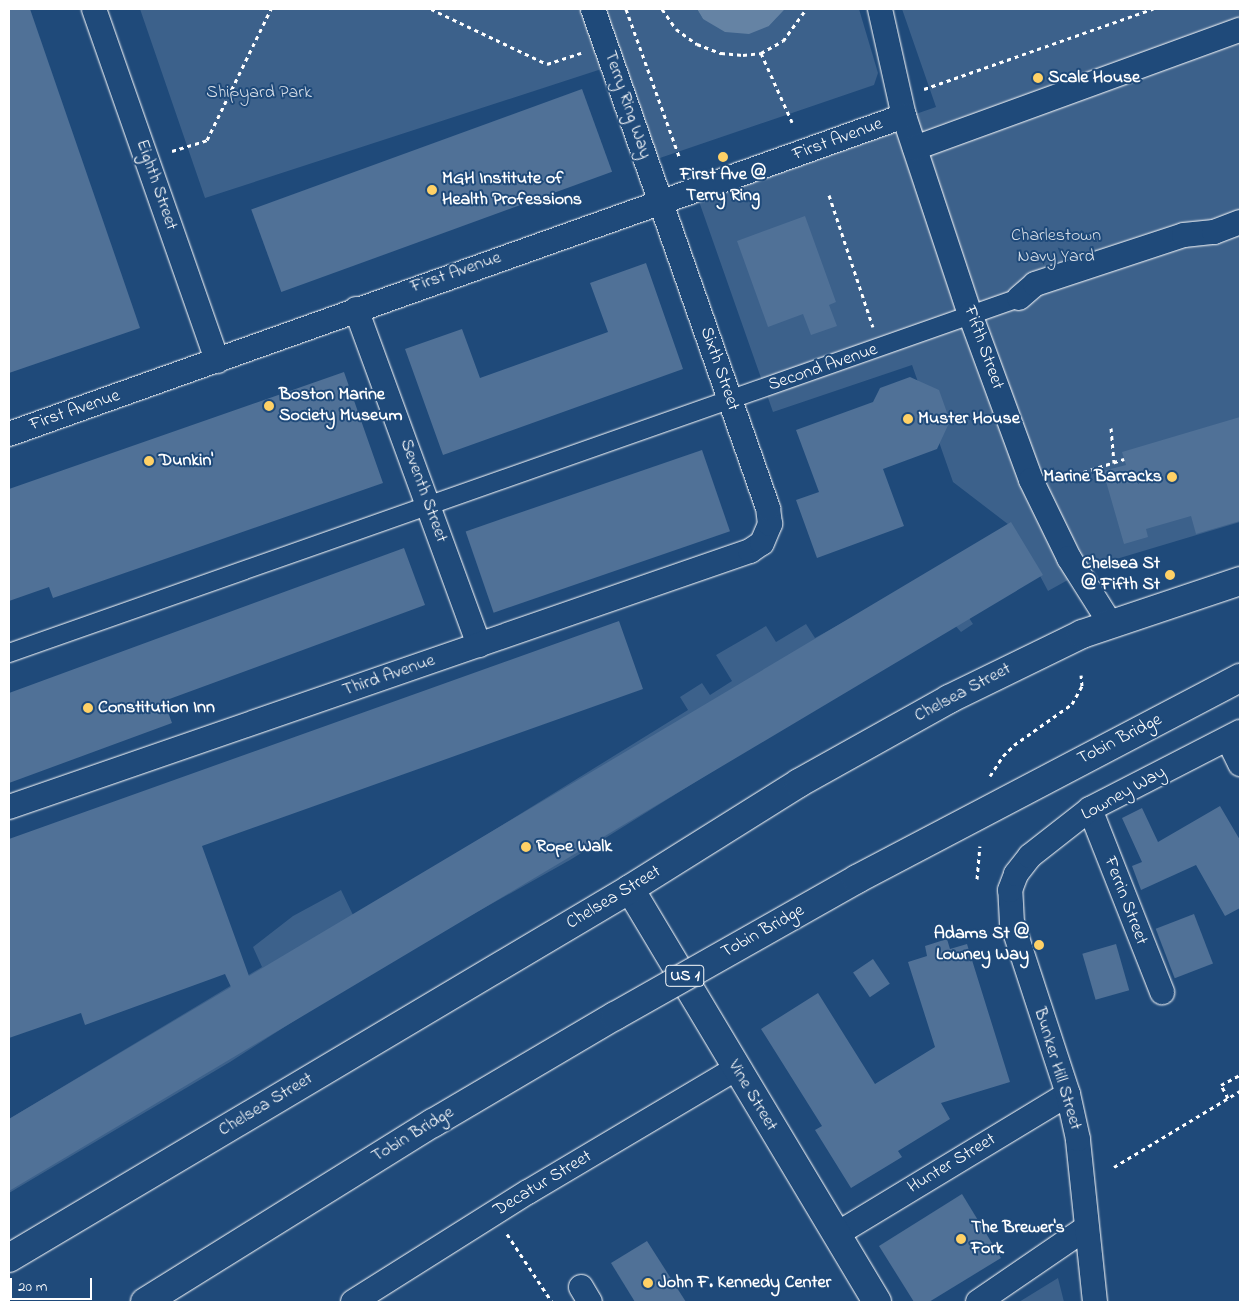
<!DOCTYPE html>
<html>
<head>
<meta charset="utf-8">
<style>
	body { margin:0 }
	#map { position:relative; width:1249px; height:1311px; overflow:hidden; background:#1f4a7a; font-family:"Indie Flower",sans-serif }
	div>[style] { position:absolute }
	.green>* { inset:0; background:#3c618b }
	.water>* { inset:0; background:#6583a4 }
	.building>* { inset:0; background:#507197; transform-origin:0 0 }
	.path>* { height:3px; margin-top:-1.5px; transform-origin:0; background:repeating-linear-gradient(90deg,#fff 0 4px,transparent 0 8px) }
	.roads { filter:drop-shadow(0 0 1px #fff) drop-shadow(0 0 1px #fff) }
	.pedestrian>* { height:18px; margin:-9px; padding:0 9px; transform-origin:9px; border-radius:9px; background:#1f4a7a }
	.minor>* { height:24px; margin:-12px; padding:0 12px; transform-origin:12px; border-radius:12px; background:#1f4a7a }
	.secondary>* { height:28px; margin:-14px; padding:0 14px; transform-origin:14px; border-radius:14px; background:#1f4a7a }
	.bridges { filter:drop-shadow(0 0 1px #fff) drop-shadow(0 0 1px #fff) }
	.motorway-bridge>* { height:28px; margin:-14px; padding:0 14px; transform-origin:14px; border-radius:14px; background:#1f4a7a }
	.dots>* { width:14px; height:14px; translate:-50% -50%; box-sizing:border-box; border:2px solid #1f4a7a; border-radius:50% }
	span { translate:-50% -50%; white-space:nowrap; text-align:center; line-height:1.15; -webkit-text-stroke:4px #1f4a7a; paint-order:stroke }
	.shield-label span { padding:1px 4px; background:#1f4a7a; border:1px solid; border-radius:4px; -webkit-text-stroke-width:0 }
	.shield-label { font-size:16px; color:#fff; font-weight:700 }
	.poi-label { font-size:18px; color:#fff; font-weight:700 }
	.left { translate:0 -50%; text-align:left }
	.right { translate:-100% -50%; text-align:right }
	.park-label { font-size:18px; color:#d8dfe8 }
	.street-label { font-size:18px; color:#fff }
	.frame { position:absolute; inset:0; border:10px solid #fff; pointer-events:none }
	.scale { position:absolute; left:10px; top:1278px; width:82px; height:22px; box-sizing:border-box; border:2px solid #fff; border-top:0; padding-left:6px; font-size:15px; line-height:18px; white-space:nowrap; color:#fff; -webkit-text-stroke:4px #1f4a7a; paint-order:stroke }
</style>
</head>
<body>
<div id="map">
	<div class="green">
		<div style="clip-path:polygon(140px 9px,697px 9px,703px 19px,769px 26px,785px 9px,859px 9px,878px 73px,874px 85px,654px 160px,620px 63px,205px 198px)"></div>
		<div style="clip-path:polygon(902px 9px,1240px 9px,1240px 522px,1093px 566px,1048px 591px,1039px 574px,967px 615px,973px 624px,961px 632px,952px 622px,570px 860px,375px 969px,230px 1062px,9px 1193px,9px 1119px,262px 967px,253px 947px,293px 916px,341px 890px,354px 917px,688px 710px,680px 697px,702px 683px,710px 695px,732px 681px,716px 655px,766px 626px,776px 642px,806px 624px,815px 638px,1013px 528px,953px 482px,912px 365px,773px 412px,695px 190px,936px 107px)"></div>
		<div style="clip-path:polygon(1058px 1278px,1064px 1302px,1019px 1302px)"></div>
	</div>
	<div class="water">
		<div style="clip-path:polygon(697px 9px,785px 9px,769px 26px,749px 34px,725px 32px,703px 19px)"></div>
	</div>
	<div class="building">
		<div style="clip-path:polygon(9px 9px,30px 9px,140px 328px,9px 373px)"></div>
		<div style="left:582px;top:89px;width:88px;height:352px;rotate:70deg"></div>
		<div style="clip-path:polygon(805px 216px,836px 302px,829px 305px,837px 326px,811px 335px,803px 314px,768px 327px,737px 241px)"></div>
		<div style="clip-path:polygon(646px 263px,683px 369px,443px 455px,405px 349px,462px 329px,480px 378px,608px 332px,590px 283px)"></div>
		<div style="clip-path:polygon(344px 372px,383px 483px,53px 598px,49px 587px,9px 601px,9px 489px)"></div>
		<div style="clip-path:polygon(910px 377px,939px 390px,950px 421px,937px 449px,883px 469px,904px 526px,817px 558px,796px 500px,819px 492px,796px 430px,873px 402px,880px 388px)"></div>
		<div style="clip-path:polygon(1240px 417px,1240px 521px,1196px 534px,1191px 516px,1146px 529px,1148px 537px,1124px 544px,1103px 471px,1126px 465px,1122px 452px)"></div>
		<div style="left:702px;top:450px;width:86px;height:250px;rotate:71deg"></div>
		<div style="clip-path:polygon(1011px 522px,1043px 575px,9px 1191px,9px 1119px,231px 987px,225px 974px,85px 1025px,81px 1013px,9px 1038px,9px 839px,619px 621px,643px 689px,202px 846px,249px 976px)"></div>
		<div style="clip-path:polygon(404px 548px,425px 605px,164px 701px,172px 723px,9px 783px,9px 693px)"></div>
		<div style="clip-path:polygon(1220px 806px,1240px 840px,1240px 908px,1225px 916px,1196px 865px,1141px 890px,1132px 866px,1142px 862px,1122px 818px,1142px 808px,1158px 842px)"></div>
		<div style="left:1194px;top:914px;width:53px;height:41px;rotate:69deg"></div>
		<div style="clip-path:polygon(947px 939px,950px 949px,967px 944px,1010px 1082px,941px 1103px,950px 1119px,898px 1151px,902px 1157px,851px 1188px,815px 1130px,822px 1126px,761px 1029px,818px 993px,875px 1084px,935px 1047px,908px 962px,927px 956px,925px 946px)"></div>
		<div style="left:1116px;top:944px;width:48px;height:35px;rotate:74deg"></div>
		<div style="left:873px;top:959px;width:30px;height:24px;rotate:56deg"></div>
		<div style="clip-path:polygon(962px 1194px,1001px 1258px,929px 1302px,914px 1302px,879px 1246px)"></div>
		<div style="clip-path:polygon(647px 1241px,686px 1302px,635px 1302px,611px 1263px)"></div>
	</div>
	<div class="path">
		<div style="left:431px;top:9px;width:128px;rotate:25.4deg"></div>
		<div style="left:547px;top:64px;width:36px;rotate:-18deg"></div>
		<div style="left:626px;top:9px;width:159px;rotate:70.2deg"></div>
		<div style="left:662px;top:9px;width:24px;rotate:55deg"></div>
		<div style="left:676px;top:29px;width:26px;rotate:36deg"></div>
		<div style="left:697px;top:44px;width:26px;rotate:21deg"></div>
		<div style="left:721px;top:53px;width:22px;rotate:5deg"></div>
		<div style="left:743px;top:55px;width:18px;rotate:-6deg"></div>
		<div style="left:761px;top:53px;width:25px;rotate:-29deg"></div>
		<div style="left:783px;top:41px;width:39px;rotate:-54deg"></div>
		<div style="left:761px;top:53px;width:76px;rotate:65.8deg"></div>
		<div style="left:924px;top:89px;width:243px;rotate:-19.3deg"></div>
		<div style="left:172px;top:151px;width:37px;rotate:-17deg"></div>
		<div style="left:207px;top:140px;width:146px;rotate:-64deg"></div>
		<div style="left:829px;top:195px;width:139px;rotate:71.6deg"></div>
		<div style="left:1111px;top:428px;width:35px;rotate:85deg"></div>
		<div style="left:1068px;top:477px;width:59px;rotate:-17.8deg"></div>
		<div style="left:990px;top:776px;width:24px;rotate:-57deg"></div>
		<div style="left:1003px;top:756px;width:16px;rotate:-45deg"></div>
		<div style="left:1014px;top:745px;width:71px;rotate:-35.3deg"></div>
		<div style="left:1072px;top:704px;width:21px;rotate:-61deg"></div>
		<div style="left:1082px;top:686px;width:11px;rotate:-95deg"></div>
		<div style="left:977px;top:879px;width:33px;rotate:-85deg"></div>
		<div style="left:1228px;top:1098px;width:15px;rotate:-118deg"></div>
		<div style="left:1221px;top:1085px;width:21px;rotate:-28deg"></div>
		<div style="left:1114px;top:1167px;width:147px;rotate:-31.1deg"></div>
		<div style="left:507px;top:1234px;width:82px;rotate:56.5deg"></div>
	</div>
	<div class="roads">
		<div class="pedestrian">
			<div style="left:9px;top:653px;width:1071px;rotate:-19.37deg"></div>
		</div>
		<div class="minor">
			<div style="left:94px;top:9px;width:373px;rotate:70.7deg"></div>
			<div style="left:880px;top:9px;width:110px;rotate:77.4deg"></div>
			<div style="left:904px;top:116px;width:209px;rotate:71.6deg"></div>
			<div style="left:970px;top:314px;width:177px;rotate:69.8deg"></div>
			<div style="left:1031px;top:480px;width:87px;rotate:64deg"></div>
			<div style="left:1069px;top:558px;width:77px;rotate:57.8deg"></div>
			<div style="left:915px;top:148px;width:346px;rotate:-20deg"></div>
			<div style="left:1019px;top:298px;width:21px;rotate:-41deg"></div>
			<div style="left:1035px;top:284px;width:157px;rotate:-18.2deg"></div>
			<div style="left:1184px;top:235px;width:30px;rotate:-6deg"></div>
			<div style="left:1214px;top:232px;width:28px;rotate:-21deg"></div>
			<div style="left:356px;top:309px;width:358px;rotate:69.9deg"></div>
			<div style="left:9px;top:434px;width:950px;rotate:-19.56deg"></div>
			<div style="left:1228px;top:739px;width:28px;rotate:64deg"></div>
			<div style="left:9px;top:807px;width:784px;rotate:-19.06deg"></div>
			<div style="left:750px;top:551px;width:14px;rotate:-34deg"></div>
			<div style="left:762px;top:543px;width:21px;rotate:-67deg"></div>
			<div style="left:770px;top:524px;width:16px;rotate:-97deg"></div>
			<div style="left:768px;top:508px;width:529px;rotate:-109.33deg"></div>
			<div style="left:1090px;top:809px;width:197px;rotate:68.5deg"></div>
			<div style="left:837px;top:1234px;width:270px;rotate:-31.2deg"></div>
			<div style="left:581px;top:1287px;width:17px;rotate:59deg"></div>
			<div style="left:353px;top:1302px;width:207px;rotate:-32.2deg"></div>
			<div style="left:528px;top:1192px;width:241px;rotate:-30.7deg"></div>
			<div style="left:978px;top:1302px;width:131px;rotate:-34.4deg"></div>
			<div style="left:1095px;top:1302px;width:164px;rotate:-96deg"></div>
			<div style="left:1078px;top:1139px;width:46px;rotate:-102.5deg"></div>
			<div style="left:1068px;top:1094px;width:180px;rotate:-108.1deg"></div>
			<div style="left:1012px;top:923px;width:33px;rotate:-93deg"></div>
			<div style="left:1010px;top:890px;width:17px;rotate:-69deg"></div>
			<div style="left:1016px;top:874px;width:23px;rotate:-52deg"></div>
			<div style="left:1030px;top:856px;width:76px;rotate:-38.1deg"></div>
			<div style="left:1090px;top:809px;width:169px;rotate:-27.2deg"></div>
		</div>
		<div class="secondary">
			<div style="left:630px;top:889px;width:481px;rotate:59.1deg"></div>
			<div style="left:9px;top:1258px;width:722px;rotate:-30.72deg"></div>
			<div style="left:630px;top:889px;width:199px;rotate:-32.1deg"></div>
			<div style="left:799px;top:783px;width:172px;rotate:-29.2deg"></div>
			<div style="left:949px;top:699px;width:148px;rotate:-26deg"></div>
			<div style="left:1082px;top:634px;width:167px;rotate:-18.5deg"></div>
		</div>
	</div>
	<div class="bridges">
		<div class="motorway-bridge">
			<div style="left:145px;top:1302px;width:339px;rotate:-31.9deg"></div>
			<div style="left:433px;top:1123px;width:211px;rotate:-30.5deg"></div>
			<div style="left:615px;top:1016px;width:278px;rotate:-29.5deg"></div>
			<div style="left:857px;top:879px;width:433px;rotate:-27.7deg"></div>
		</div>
	</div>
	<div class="dots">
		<div style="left:1038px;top:78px;background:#ffd166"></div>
		<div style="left:723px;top:157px;background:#ffd166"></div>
		<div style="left:432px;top:190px;background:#ffd166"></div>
		<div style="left:269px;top:406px;background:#ffd166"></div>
		<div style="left:908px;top:419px;background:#ffd166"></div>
		<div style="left:149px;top:461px;background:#ffd166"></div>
		<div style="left:1172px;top:477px;background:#ffd166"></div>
		<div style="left:1170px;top:575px;background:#ffd166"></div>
		<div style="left:88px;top:708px;background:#ffd166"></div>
		<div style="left:526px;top:847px;background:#ffd166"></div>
		<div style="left:1039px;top:945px;background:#ffd166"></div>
		<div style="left:961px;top:1239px;background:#ffd166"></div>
		<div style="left:648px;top:1283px;background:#ffd166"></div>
	</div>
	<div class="shield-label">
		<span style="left:685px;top:976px">US 1</span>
	</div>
	<div class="poi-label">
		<span class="left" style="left:1048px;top:78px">Scale House</span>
		<span style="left:723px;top:186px">First Ave @<br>Terry Ring</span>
		<span class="left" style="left:442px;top:190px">MGH Institute of<br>Health Professions</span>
		<span class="left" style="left:279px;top:406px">Boston Marine<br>Society Museum</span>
		<span class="left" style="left:918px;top:419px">Muster House</span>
		<span class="left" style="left:159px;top:461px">Dunkin'</span>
		<span class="right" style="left:1162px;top:477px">Marine Barracks</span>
		<span class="right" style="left:1160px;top:575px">Chelsea St<br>@ Fifth St</span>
		<span class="left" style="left:98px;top:708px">Constitution Inn</span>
		<span class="left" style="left:536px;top:847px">Rope Walk</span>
		<span class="right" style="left:1029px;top:945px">Adams St @<br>Lowney Way</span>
		<span class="left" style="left:971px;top:1239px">The Brewer's<br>Fork</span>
		<span class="left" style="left:658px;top:1283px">John F. Kennedy Center</span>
	</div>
	<div class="park-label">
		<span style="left:259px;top:93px">Shipyard Park</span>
		<span style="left:1056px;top:247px">Charlestown<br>Navy Yard</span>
	</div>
	<div class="street-label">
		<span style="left:627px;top:105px;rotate:71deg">Terry Ring Way</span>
		<span style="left:838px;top:140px;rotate:-20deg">First Avenue</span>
		<span style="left:156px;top:185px;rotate:71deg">Eighth Street</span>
		<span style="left:456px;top:273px;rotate:-19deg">First Avenue</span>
		<span style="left:983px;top:348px;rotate:70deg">Fifth Street</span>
		<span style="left:823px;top:368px;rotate:-19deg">Second Avenue</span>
		<span style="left:719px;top:369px;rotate:71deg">Sixth Street</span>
		<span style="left:75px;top:411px;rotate:-19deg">First Avenue</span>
		<span style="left:423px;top:491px;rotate:70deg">Seventh Street</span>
		<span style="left:389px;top:676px;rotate:-19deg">Third Avenue</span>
		<span style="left:963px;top:693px;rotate:-28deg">Chelsea Street</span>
		<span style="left:1120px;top:740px;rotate:-27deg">Tobin Bridge</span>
		<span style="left:1124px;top:794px;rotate:-29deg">Lowney Way</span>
		<span style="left:614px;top:898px;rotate:-31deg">Chelsea Street</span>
		<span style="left:1125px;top:901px;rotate:69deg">Ferrin Street</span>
		<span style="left:763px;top:932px;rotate:-29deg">Tobin Bridge</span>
		<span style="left:1057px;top:1069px;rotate:73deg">Bunker Hill Street</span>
		<span style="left:752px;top:1096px;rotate:59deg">Vine Street</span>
		<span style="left:266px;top:1105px;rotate:-31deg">Chelsea Street</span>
		<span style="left:413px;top:1135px;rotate:-31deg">Tobin Bridge</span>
		<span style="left:952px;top:1164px;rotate:-31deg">Hunter Street</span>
		<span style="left:543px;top:1184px;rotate:-31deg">Decatur Street</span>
	</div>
	<div class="frame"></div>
	<div class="scale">20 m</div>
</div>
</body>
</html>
